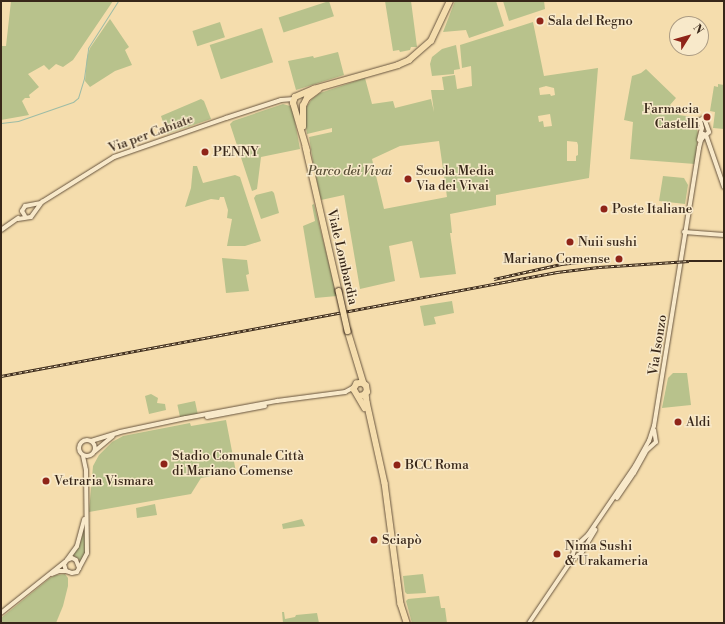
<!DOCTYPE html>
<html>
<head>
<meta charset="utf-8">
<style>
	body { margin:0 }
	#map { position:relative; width:725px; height:624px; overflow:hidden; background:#f5ddad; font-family:"Libre Bodoni",serif }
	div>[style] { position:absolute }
	.green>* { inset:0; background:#b8c28c; transform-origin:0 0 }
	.stream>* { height:1px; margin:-0.5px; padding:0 0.5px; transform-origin:0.5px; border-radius:0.5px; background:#9dbca6 }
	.roads { filter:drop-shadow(0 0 1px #67543e) drop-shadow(0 0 1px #67543e) }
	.minor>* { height:4px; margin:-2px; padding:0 2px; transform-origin:2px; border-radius:2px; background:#f8e9ca }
	.minor>.ring { margin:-2px; padding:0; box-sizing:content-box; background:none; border:4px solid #f8e9ca; border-radius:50% }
	.major>* { height:5.5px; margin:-2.75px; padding:0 2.75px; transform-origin:2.75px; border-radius:2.75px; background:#f5ddad }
	.rail>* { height:2.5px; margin-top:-1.25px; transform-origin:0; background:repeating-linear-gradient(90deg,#f8e9ca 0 3px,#382719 0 6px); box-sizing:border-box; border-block:1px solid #382719 }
	.bridges { filter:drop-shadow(0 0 1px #382719) drop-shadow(0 0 1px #382719) }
	.major-bridge>* { height:5.5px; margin:-2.75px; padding:0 2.75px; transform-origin:2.75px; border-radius:2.75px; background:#f5ddad }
	.dots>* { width:11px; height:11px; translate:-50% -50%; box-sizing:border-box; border:2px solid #f8e9ca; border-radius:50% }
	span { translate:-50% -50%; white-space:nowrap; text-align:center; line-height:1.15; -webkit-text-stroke:3px #f8e9ca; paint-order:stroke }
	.poi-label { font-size:13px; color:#382719 }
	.left { translate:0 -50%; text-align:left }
	.right { translate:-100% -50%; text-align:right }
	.street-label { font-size:13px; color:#382719 }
	.park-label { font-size:13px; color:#584e36; font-style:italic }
	.frame { position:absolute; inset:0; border:2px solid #382719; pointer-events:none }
	.north { position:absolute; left:669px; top:16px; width:40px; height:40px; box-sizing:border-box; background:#f8e9ca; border:1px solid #ab9b83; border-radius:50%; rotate:53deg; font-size:11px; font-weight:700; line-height:16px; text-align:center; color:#382719 }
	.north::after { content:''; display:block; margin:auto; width:14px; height:18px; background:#8f2418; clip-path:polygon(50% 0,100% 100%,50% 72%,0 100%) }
</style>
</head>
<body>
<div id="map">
	<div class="green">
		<div style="clip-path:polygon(11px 1px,113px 1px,73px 60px,63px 67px,56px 64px,49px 70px,44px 65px,28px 74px,39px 87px,29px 95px,30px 98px,25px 98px,22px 101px,29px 115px,1px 120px,1px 46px,6px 46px)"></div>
		<div style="left:329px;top:1px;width:16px;height:53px;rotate:72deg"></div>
		<div style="clip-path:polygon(385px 1px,411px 1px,417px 47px,411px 47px,410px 50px,400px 52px,399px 50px,393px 51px)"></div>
		<div style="clip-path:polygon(455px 1px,496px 1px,504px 26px,469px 38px,466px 30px,443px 32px)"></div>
		<div style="clip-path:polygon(503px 1px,544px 1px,545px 9px,509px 21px)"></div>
		<div style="clip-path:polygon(110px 19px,129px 47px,125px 50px,132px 65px,115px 71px,90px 87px,85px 81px,87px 57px,90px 48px)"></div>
		<div style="left:220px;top:22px;width:16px;height:29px;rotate:72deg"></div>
		<div style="clip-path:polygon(evenodd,533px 22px,544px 76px,598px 68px,589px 178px,496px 195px,496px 205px,450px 214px,452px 233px,450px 233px,456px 274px,420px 278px,412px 241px,389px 246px,395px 281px,360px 289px,344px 195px,321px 200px,314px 168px,309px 137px,332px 132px,332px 128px,307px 134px,304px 114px,307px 106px,312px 99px,320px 93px,365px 78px,372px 104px,393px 101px,395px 108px,431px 99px,434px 112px,431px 90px,444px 90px,442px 77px,455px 75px,457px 89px,472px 86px,471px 66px,462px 68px,460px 45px,533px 22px,546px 86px,554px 88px,555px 95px,551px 96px,550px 94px,540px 95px,539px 88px,546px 86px,533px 22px,550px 114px,552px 126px,544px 127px,543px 121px,539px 122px,538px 116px,550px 114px,533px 22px,439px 141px,447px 197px,384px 209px,372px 159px,400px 146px,439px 141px,533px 22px,567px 141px,577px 142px,578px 145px,578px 155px,576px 156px,576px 161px,567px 161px,567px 141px)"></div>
		<div style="left:262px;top:28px;width:36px;height:55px;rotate:72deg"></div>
		<div style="clip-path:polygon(456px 45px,460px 69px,454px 70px,454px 74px,432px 76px,430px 64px,432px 57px,442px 49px)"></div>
		<div style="clip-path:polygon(338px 52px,344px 75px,296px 90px,288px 61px,313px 56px,314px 58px)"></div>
		<div style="clip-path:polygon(646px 69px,676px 98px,670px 105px,679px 115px,693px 117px,698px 133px,695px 164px,630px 159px,633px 122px,624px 120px,632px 76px,641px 73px)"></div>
		<div style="clip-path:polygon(718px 84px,724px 85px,724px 129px,713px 128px,715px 112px,710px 111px,714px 86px,718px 87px)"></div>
		<div style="clip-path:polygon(201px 99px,204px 101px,211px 119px,167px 134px,161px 116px)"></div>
		<div style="clip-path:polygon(283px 104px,290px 106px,293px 111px,300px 149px,261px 157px,257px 189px,252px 191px,230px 124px,233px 121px)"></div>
		<div style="clip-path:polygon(193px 166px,197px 166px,203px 183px,235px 175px,240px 177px,261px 241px,245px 246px,227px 246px,232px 219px,227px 218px,228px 210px,224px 197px,220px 197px,219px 200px,211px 199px,185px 207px,191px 188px)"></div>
		<div style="clip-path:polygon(663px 176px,684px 178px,688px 185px,685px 204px,659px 201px)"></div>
		<div style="clip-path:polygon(272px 191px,274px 193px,279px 213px,261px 219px,254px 198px,256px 195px)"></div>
		<div style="clip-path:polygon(314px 204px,337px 296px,315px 298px,303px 226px,315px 221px,312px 205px)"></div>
		<div style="clip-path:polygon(222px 258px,247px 260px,249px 274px,246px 275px,249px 291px,226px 293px)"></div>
		<div style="clip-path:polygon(452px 301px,454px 313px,434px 317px,436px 324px,424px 326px,420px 306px)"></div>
		<div style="clip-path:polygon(673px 373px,687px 373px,691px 405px,662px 408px,668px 378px)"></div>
		<div style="clip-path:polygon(151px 394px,158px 398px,157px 403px,165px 404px,166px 410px,149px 414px,145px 396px)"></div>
		<div style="left:195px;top:401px;width:14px;height:18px;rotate:78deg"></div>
		<div style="clip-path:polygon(226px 420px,236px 472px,201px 478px,191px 494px,89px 512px,93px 466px,99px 455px,112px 442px,123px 436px,190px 423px,191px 426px)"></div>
		<div style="clip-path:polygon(155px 504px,157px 515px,137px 518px,136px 508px)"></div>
		<div style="clip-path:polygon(302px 519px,305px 526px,283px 529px,282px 524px)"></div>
		<div style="clip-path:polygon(85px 527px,86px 546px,85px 554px,81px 561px,73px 555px,79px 546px)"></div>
		<div style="clip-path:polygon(65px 574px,68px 578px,68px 586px,63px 606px,56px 623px,1px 623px,1px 618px,50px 578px,56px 575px)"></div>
		<div style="clip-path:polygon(423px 574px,426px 593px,407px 594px,405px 592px,403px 576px)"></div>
		<div style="clip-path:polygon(439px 596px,441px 608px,445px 608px,447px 623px,412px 623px,406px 601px,408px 599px)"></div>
		<div style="clip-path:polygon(282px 612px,284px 612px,285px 619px,295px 617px,296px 615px,317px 613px,319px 623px,283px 623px)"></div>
	</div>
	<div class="stream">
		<div style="left:1px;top:123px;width:17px;rotate:-7deg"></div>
		<div style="left:18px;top:121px;width:58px;rotate:-19.1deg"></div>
		<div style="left:73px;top:102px;width:6px;rotate:-39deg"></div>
		<div style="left:78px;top:98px;width:21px;rotate:-73deg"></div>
		<div style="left:84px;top:78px;width:30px;rotate:-82deg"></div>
		<div style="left:88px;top:48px;width:56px;rotate:-57.4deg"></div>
	</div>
	<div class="roads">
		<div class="minor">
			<div style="left:706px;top:135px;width:55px;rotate:70.9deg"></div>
			<div style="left:699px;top:140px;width:12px;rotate:-76deg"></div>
			<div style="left:702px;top:128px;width:8px;rotate:-104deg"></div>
			<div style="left:700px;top:120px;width:4px;rotate:-27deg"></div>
			<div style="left:704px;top:118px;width:15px;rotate:70deg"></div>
			<div style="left:709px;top:132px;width:4px;rotate:135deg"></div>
			<div style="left:706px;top:135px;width:5px;rotate:-158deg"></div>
			<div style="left:25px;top:216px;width:6px;rotate:-121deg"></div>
			<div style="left:22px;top:211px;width:6px;rotate:-59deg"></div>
			<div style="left:25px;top:206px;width:15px;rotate:-11deg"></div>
			<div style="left:18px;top:219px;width:13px;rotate:-9deg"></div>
			<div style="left:31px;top:217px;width:19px;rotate:-54deg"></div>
			<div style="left:42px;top:202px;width:85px;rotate:-32deg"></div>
			<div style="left:114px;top:157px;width:119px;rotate:-19.2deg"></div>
			<div style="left:226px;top:118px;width:58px;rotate:-18.1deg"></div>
			<div style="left:281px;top:100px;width:13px;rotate:-4deg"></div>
			<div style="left:1px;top:230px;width:21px;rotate:-35deg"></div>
			<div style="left:684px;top:232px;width:40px;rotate:4.3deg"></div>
			<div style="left:207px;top:417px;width:59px;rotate:-10.7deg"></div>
			<div class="ring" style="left:79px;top:440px;width:12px;height:12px"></div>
			<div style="left:91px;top:441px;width:30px;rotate:-17deg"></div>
			<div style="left:120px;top:432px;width:67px;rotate:-12deg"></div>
			<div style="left:186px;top:418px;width:93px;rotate:-10.6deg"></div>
			<div style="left:277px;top:401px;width:69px;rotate:-7.5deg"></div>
			<div style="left:345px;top:392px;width:10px;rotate:-29deg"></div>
			<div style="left:95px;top:451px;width:23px;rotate:-40deg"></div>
			<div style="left:617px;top:498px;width:30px;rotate:-56deg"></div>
			<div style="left:634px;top:473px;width:26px;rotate:-61deg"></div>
			<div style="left:647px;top:450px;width:12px;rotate:-42deg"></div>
			<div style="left:656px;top:442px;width:12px;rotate:-99deg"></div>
			<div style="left:67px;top:560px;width:5px;rotate:-22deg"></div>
			<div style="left:72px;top:558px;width:4px;rotate:27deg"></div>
			<div style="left:76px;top:560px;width:9px;rotate:69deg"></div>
			<div style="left:571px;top:561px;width:15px;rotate:-74deg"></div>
			<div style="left:575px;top:547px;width:18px;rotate:-43deg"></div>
			<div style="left:588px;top:535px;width:83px;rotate:-55.7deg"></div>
			<div style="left:635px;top:466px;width:29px;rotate:-61deg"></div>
			<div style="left:649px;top:441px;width:16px;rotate:-72deg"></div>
			<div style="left:654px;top:426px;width:282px;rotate:-80.8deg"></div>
			<div style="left:699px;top:148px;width:8px;rotate:-76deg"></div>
			<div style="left:701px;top:140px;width:6px;rotate:-51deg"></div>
			<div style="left:66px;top:571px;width:7px;rotate:-106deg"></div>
			<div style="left:64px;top:564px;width:22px;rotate:-54deg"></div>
			<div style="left:77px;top:546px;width:28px;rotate:-75deg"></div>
			<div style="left:52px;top:574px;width:8px;rotate:-23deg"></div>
			<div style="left:59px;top:571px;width:7px"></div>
			<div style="left:66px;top:571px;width:6px;rotate:18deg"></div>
			<div style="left:72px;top:573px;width:5px;rotate:-11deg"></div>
			<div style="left:77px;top:572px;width:21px;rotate:-62deg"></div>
			<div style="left:87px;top:553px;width:83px;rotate:-90.7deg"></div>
			<div style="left:86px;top:470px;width:14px;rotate:-102deg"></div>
			<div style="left:1px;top:613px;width:82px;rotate:-38.6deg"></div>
			<div style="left:529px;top:623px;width:75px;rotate:-55.9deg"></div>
			<div style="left:571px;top:561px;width:14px;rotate:-39deg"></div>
			<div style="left:582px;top:552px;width:26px;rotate:-59deg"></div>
		</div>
		<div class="major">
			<div style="left:303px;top:127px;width:21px;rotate:-90deg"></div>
			<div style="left:303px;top:106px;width:9px;rotate:-63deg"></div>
			<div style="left:307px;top:98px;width:14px;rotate:-36deg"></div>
			<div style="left:306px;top:147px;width:148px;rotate:77.1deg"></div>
			<div style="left:307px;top:151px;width:50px;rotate:-106.3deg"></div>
			<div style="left:293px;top:103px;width:6px;rotate:-72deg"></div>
			<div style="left:295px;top:97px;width:21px;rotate:-23deg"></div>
			<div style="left:314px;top:89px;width:87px;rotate:-15.9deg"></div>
			<div style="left:398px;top:65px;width:12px;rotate:-24deg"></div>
			<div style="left:409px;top:60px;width:29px;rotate:-41deg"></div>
			<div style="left:431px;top:41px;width:44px;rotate:-64.6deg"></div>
			<div style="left:348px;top:331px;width:55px;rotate:73.2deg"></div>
			<div style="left:366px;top:393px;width:9px;rotate:84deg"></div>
			<div style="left:367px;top:402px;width:83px;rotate:77.5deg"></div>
			<div style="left:385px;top:483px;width:122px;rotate:82.5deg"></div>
			<div style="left:401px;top:604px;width:20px;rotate:72deg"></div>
			<div style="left:359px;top:396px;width:5px;rotate:-11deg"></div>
			<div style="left:364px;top:395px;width:4px;rotate:-45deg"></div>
			<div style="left:367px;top:392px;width:6px;rotate:-99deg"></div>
			<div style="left:366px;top:386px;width:4px;rotate:-135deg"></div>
			<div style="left:363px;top:383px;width:6px;rotate:171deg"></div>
			<div style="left:357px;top:384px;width:6px;rotate:121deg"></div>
			<div style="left:354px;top:389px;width:22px;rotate:60deg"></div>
		</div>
	</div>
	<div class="rail">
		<div style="left:494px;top:279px;width:69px;rotate:-12.6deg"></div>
		<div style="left:561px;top:264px;width:45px;rotate:-6.3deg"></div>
		<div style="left:1px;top:376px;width:566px;rotate:-10.59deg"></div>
		<div style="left:557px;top:272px;width:42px;rotate:-6.8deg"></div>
		<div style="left:599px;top:267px;width:90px;rotate:-3.8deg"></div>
		<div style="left:689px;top:261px;width:33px"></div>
	</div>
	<div class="bridges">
		<div class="major-bridge">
			<div style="left:339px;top:291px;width:41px;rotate:77.3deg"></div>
		</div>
	</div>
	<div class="dots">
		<div style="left:540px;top:21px;background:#8f2418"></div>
		<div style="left:707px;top:117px;background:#8f2418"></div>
		<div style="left:205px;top:152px;background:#8f2418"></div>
		<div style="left:408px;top:179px;background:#8f2418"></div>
		<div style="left:604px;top:209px;background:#8f2418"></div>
		<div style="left:570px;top:242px;background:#8f2418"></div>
		<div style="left:619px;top:259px;background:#8f2418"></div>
		<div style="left:678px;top:422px;background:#8f2418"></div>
		<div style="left:164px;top:464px;background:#8f2418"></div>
		<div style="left:397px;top:465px;background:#8f2418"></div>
		<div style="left:46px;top:481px;background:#8f2418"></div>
		<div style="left:374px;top:540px;background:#8f2418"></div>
		<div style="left:557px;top:554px;background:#8f2418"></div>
	</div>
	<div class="poi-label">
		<span class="left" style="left:548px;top:21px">Sala del Regno</span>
		<span class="right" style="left:699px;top:117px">Farmacia<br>Castelli</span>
		<span class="left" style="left:213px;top:152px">PENNY</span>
		<span class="left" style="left:416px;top:179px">Scuola Media<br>Via dei Vivai</span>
		<span class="left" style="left:612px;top:209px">Poste Italiane</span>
		<span class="left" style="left:578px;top:242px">Nuii sushi</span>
		<span class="right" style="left:610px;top:259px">Mariano Comense</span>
		<span class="left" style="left:686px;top:422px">Aldi</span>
		<span class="left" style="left:172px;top:464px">Stadio Comunale Città<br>di Mariano Comense</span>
		<span class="left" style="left:405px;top:465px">BCC Roma</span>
		<span class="left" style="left:54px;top:481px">Vetraria Vismara</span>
		<span class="left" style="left:382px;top:540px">Sciapò</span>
		<span class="left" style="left:565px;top:554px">Nima Sushi<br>&amp; Urakameria</span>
	</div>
	<div class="street-label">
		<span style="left:151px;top:134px;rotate:-20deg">Via per Cabiate</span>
		<span style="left:342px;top:257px;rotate:77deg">Viale Lombardia</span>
		<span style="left:658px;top:345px;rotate:-81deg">Via Isonzo</span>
	</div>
	<div class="park-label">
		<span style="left:350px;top:171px">Parco dei Vivai</span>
	</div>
	<div class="frame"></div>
	<div class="north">N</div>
</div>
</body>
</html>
